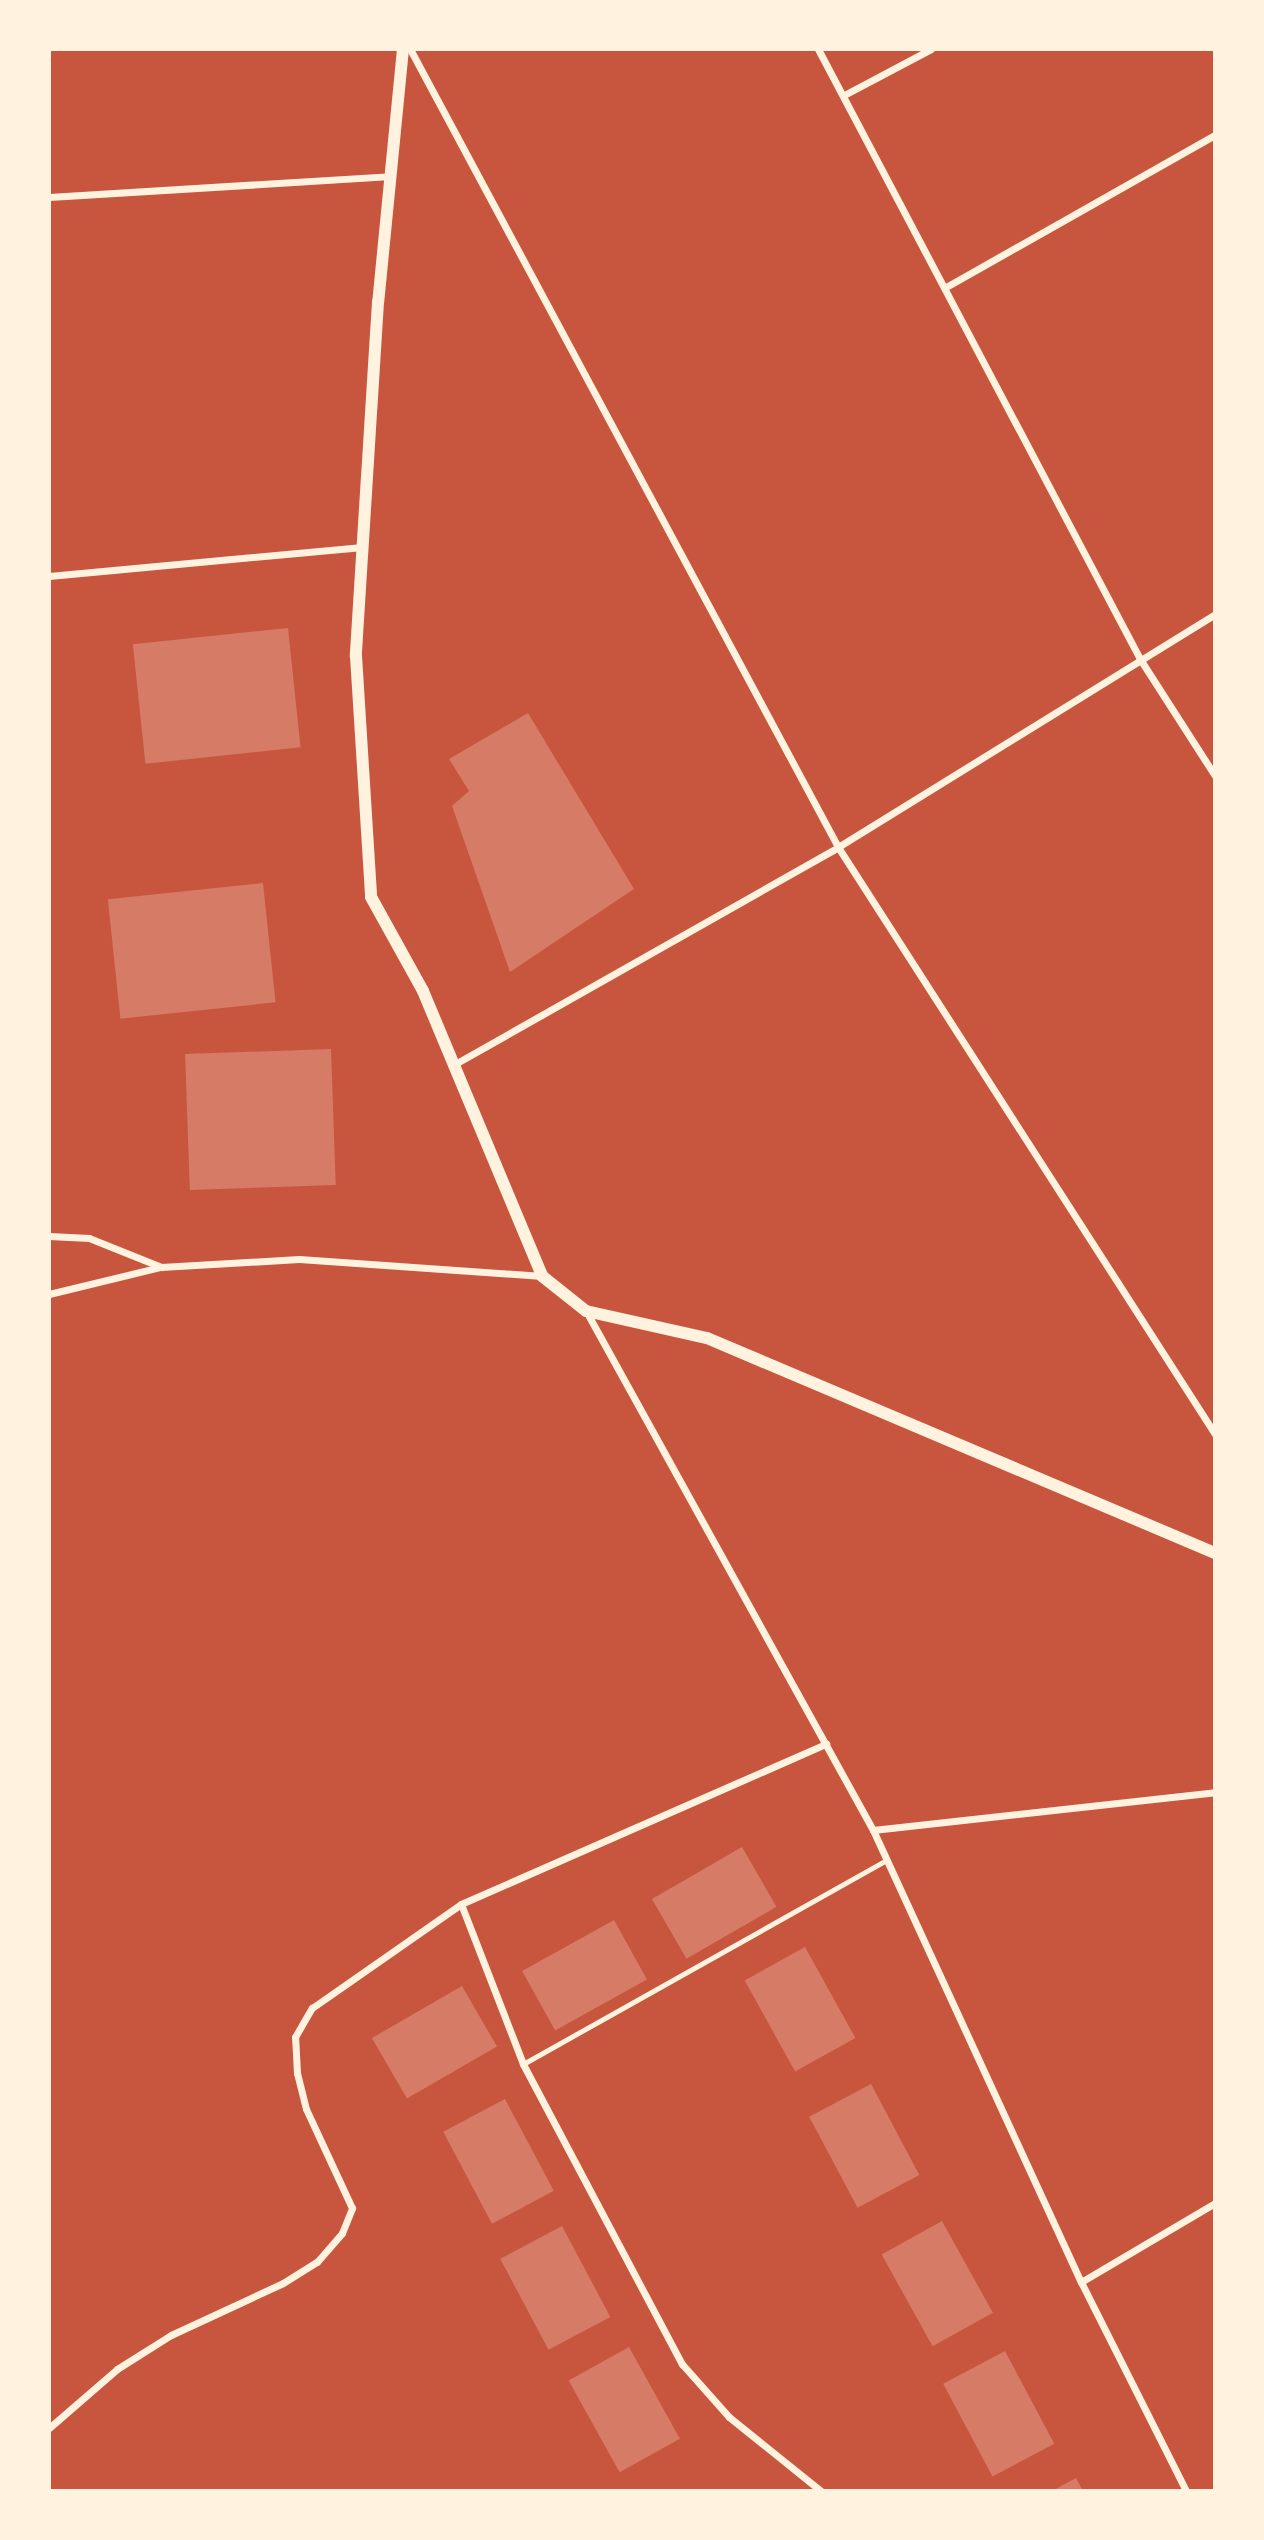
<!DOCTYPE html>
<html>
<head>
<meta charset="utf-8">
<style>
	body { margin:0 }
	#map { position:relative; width:1264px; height:2540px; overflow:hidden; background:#c8553d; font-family:Literata,serif }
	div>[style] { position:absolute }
	.building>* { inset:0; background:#d67c66; transform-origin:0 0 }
	.service>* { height:5px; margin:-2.5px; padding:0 2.5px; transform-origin:2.5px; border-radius:2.5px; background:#fff3e0 }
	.minor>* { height:7px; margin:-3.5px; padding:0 3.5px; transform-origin:3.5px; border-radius:3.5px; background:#fff3e0 }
	.tertiary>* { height:12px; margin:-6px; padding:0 6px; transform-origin:6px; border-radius:6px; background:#fff3e0 }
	span { translate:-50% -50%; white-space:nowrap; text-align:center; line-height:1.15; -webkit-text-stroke:5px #fff3e0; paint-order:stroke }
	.frame { position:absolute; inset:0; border:51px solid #fff3e0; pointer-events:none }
</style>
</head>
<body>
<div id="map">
	<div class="building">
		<div style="left:288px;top:628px;width:120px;height:156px;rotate:84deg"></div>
		<div style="clip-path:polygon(528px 713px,634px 889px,510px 972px,452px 806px,469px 791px,449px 759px)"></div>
		<div style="left:263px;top:883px;width:120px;height:156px;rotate:84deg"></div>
		<div style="left:331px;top:1049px;width:136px;height:146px;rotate:88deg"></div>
		<div style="left:742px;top:1847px;width:69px;height:104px;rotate:60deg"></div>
		<div style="left:614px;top:1920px;width:68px;height:105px;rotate:61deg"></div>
		<div style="left:805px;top:1947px;width:104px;height:69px;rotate:61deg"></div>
		<div style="left:462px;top:1986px;width:70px;height:104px;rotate:60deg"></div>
		<div style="left:871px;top:2084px;width:103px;height:70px;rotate:62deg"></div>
		<div style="left:505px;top:2099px;width:104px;height:70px;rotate:62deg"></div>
		<div style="left:942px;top:2221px;width:105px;height:69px;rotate:61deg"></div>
		<div style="left:562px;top:2226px;width:103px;height:70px;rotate:62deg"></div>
		<div style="left:629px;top:2347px;width:105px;height:69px;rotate:61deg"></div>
		<div style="left:1005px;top:2351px;width:105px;height:70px;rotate:62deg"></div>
		<div style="clip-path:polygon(1076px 2478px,1083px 2491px,1052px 2491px)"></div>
	</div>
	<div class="service">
		<div style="left:523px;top:2064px;width:416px;rotate:-29.3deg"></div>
	</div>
	<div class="minor">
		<div style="left:410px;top:49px;width:906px;rotate:61.79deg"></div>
		<div style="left:838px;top:847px;width:698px;rotate:57.29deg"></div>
		<div style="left:818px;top:49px;width:690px;rotate:62.17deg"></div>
		<div style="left:1140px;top:659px;width:139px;rotate:57.3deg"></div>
		<div style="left:846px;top:94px;width:96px;rotate:-27.9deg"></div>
		<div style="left:49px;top:197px;width:342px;rotate:-3.5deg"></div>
		<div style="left:946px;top:287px;width:309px;rotate:-29.5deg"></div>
		<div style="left:49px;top:576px;width:315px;rotate:-5.3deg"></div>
		<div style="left:455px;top:1064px;width:440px;rotate:-29.5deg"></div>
		<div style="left:838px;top:847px;width:443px;rotate:-31.7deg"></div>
		<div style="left:49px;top:1236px;width:40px;rotate:2.9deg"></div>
		<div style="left:89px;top:1238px;width:78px;rotate:21.9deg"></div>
		<div style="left:161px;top:1267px;width:138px;rotate:-3.3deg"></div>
		<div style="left:299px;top:1259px;width:244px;rotate:4deg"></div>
		<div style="left:49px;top:1294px;width:115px;rotate:-13.6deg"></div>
		<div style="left:586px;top:1311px;width:593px;rotate:61.06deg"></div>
		<div style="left:873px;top:1830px;width:498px;rotate:65.3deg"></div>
		<div style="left:1081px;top:2282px;width:234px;rotate:63.3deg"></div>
		<div style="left:873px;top:1830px;width:344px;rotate:-6.3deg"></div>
		<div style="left:461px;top:1904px;width:172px;rotate:68.8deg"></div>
		<div style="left:523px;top:2064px;width:340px;rotate:62.1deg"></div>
		<div style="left:682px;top:2364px;width:71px;rotate:48.4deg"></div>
		<div style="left:729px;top:2417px;width:118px;rotate:38.8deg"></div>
		<div style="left:1081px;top:2282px;width:156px;rotate:-30.5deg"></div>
		<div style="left:49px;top:2428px;width:90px;rotate:-40.9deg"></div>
		<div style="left:117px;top:2369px;width:64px;rotate:-32.2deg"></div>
		<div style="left:171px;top:2335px;width:123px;rotate:-24.9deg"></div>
		<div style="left:283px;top:2283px;width:40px;rotate:-32deg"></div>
		<div style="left:317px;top:2262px;width:38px;rotate:-49deg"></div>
		<div style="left:342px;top:2233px;width:27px;rotate:-68deg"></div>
		<div style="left:352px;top:2208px;width:109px;rotate:-114.9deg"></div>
		<div style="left:306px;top:2109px;width:37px;rotate:-104deg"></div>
		<div style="left:297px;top:2073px;width:36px;rotate:-93deg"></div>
		<div style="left:295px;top:2037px;width:34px;rotate:-60deg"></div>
		<div style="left:312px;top:2008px;width:182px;rotate:-34.9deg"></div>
		<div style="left:461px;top:1904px;width:399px;rotate:-23.7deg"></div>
	</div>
	<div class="tertiary">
		<div style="left:403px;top:49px;width:254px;rotate:95.6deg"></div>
		<div style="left:378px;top:302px;width:355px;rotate:93.6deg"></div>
		<div style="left:356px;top:656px;width:241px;rotate:86.4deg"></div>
		<div style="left:371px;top:897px;width:107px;rotate:61deg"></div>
		<div style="left:423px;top:991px;width:309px;rotate:67.3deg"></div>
		<div style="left:542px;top:1276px;width:56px;rotate:38.5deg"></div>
		<div style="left:586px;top:1311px;width:124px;rotate:12.6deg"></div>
		<div style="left:707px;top:1338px;width:552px;rotate:22.94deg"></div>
	</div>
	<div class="frame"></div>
</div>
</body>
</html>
